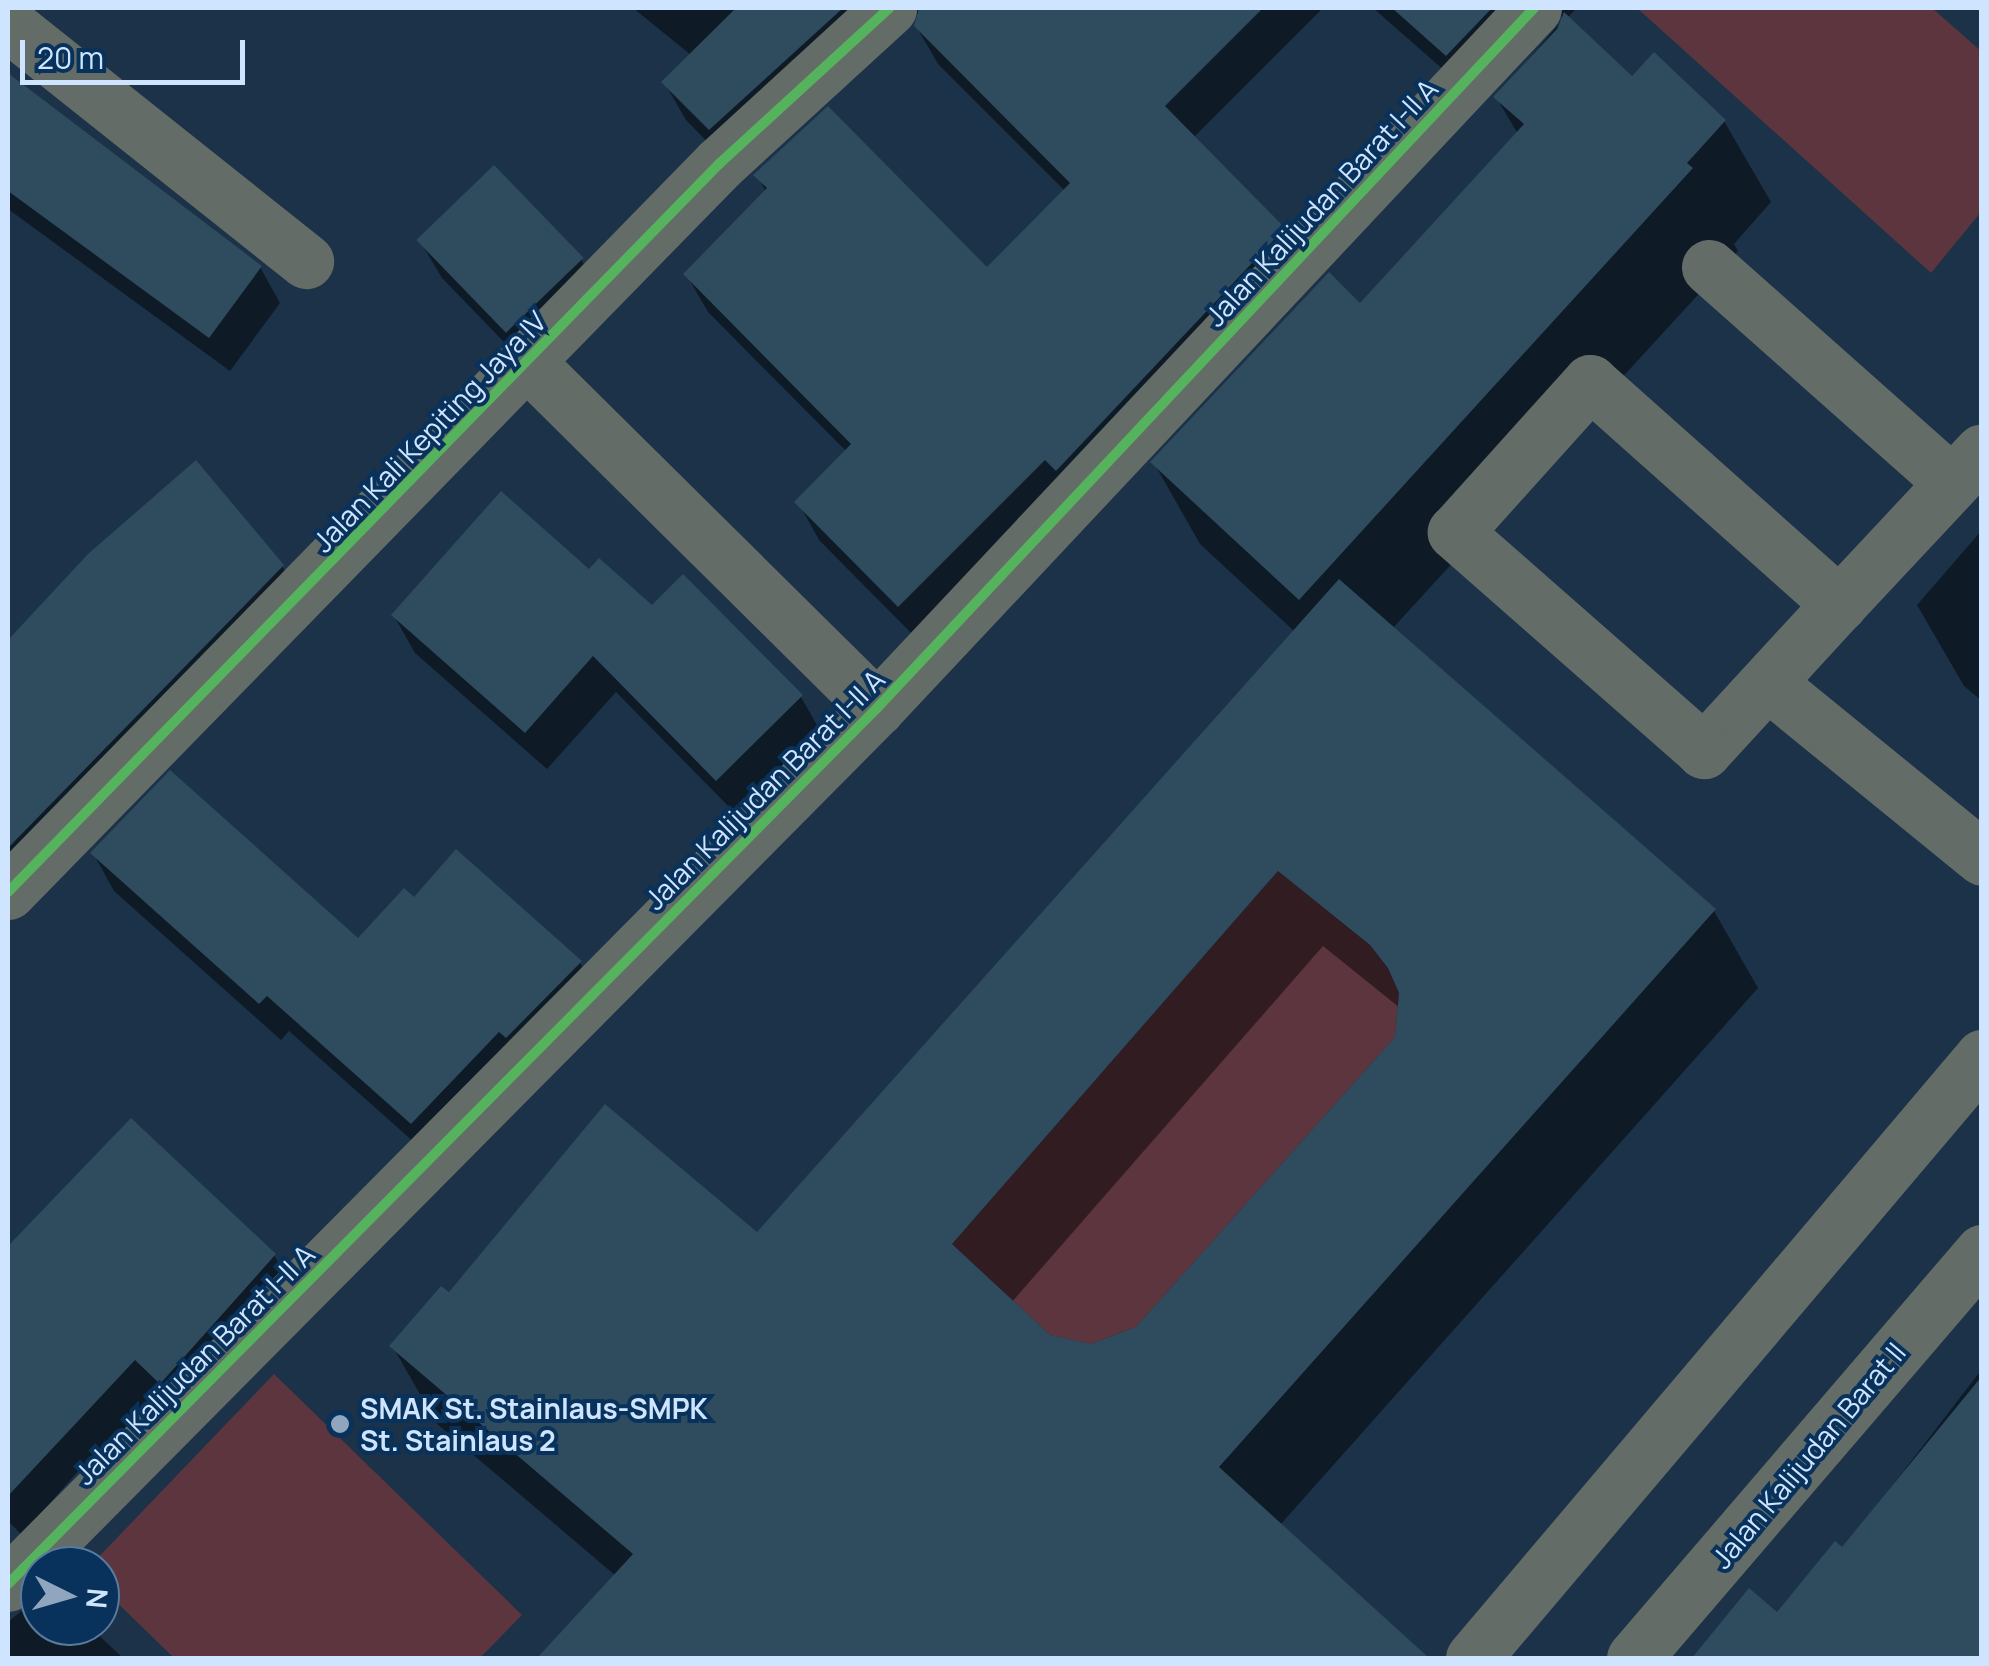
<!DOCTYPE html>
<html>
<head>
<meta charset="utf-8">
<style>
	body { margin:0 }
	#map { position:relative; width:1989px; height:1666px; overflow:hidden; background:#1b3248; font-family:Manrope,sans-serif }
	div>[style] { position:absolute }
	.green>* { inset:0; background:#5d353e }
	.shadow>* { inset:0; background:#0007 }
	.building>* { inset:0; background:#2e4c5e; transform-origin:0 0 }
	.minor>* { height:55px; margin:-27.5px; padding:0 27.5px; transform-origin:27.5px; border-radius:27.5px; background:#646c67 }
	.cycleway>* { height:10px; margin:-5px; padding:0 5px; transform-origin:5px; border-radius:5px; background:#56b35d }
	.dots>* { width:28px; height:28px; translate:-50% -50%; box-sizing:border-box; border:5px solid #08325b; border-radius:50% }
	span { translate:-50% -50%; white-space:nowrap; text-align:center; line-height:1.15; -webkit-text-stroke:8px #08325b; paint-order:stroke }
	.street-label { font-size:28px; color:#cfe5ff }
	.poi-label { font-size:28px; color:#cfe5ff; font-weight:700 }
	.left { translate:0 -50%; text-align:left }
	.frame { position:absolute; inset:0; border:10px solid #cfe5ff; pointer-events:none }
	.north { position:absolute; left:20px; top:1546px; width:100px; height:100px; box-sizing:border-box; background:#08325b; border:2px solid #587a9d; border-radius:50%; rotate:95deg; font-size:28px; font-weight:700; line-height:40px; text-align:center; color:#cfe5ff }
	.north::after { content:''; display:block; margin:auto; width:35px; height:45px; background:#90a6bf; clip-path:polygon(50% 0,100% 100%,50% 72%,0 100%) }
	.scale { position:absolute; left:20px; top:40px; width:225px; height:45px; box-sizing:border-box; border:5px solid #cfe5ff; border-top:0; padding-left:12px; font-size:30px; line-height:35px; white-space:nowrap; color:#cfe5ff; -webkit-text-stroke:8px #08325b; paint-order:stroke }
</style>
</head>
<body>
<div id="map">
	<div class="green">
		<div style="clip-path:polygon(1637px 8px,1932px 8px,1981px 51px,1981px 212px,1931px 273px)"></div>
		<div style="clip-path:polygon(1278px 871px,1370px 945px,1388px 968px,1399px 993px,1395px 1037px,1136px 1327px,1091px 1344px,1050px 1335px,952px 1244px)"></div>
		<div style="clip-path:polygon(274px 1374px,522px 1615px,480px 1658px,174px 1658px,100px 1586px,100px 1566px,90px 1566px)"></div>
	</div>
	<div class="shadow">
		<div style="clip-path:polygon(633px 8px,1323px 8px,1193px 138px,1283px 229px,1305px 267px,921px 643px,819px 540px,798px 502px,847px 452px,708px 312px,686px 274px,766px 192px,757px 175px,987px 271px,1065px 191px,938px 64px,916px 26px,918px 16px,890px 22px,732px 167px,686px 120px,664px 82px,691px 55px)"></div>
		<div style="clip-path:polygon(evenodd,1373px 8px,1577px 8px,1567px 18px,1632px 80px,1724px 121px,1771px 202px,1734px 244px,1738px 251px,1392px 629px,1714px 911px,1758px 988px,1280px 1525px,1407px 1641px,1416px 1658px,540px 1658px,616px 1576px,437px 1424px,393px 1347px,449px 1296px,757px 1236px,1295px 632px,1200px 544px,1154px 463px,1360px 307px,1518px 134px,1496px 97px,1565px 17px,1548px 15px,1469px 92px,1373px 8px,1323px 946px,1400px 1008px,1397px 1038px,1138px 1329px,1091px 1347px,1049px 1338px,1011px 1303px,1323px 946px)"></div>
		<div style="clip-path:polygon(8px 79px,260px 267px,280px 303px,230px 371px,8px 209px)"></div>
		<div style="clip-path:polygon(420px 241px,581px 259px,602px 296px,529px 368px,442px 278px)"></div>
		<div style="clip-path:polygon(1982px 530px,1982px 701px,1964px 686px,1917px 605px)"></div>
		<div style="clip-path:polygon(90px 555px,282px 566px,303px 604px,8px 901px,8px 644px)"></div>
		<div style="clip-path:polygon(590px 573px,801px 697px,822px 734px,739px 817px,616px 692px,547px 769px,415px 653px,394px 616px)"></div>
		<div style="clip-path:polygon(93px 853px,358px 942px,414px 900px,580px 963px,601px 1000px,434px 1160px,289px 1031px,281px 1040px,114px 891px)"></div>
		<div style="clip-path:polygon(131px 1122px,274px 1255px,296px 1293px,100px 1458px,94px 1453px,22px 1535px,8px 1521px,8px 1249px)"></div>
		<div style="clip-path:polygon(1982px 1369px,1982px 1658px,1696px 1658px,1749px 1592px,1777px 1615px,1843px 1550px)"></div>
		<div style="clip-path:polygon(40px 1596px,40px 1626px,89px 1626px,123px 1658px,8px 1658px,8px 1622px)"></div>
	</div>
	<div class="building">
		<div style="clip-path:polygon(736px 8px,843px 8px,709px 130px,661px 82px)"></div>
		<div style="clip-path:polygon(919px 8px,1263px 8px,1165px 106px,1285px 228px,1056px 471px,1045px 460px,898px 607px,794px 502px,851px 444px,683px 274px,767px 188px,753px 175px,828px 106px,987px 267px,1070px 183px,914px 26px)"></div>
		<div style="clip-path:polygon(1392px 8px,1492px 8px,1446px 56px)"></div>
		<div style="clip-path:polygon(1564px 12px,1632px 76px,1654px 52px,1726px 120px,1687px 163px,1693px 168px,1299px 600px,1150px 462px,1329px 272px,1360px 303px,1524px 124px,1493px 97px,1557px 29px)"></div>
		<div style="clip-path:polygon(8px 73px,262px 266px,209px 338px,8px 191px)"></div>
		<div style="left:494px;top:165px;width:129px;height:108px;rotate:46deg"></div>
		<div style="clip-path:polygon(196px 460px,284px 565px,8px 848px,8px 640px,88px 554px)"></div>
		<div style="clip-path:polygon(501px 491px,589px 569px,599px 558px,652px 605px,683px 574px,803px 695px,716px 781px,593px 656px,525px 733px,391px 615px)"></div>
		<div style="clip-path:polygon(evenodd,1339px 579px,1716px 909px,1219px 1467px,1429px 1658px,537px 1658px,633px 1554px,389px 1346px,441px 1286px,449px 1292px,605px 1104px,757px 1232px,1339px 579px,1278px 871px,1370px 945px,1388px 968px,1399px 993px,1395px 1037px,1136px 1327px,1091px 1344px,1050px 1335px,952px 1244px,1278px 871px)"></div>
		<div style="clip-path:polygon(170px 770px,358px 938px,404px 888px,414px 897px,456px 849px,582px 961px,506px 1038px,499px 1032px,411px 1124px,267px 996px,259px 1004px,90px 853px)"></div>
		<div style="clip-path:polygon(131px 1118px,276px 1254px,160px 1384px,135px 1360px,8px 1496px,8px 1246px)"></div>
		<div style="clip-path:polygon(1982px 1376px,1982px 1658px,1692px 1658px,1749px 1588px,1777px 1612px,1835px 1541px,1842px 1547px)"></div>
	</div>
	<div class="minor">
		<div style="left:8px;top:24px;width:381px;rotate:38.5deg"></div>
		<div style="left:1709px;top:267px;width:325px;rotate:41.6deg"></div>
		<div style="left:528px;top:363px;width:491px;rotate:44.7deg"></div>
		<div style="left:1839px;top:604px;width:200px;rotate:132.6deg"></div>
		<div style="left:1704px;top:751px;width:332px;rotate:-138.7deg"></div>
		<div style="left:1455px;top:532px;width:202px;rotate:-48deg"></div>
		<div style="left:1590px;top:382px;width:334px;rotate:41.7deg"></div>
		<div style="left:1839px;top:604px;width:209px;rotate:-46.9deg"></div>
		<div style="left:1769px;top:684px;width:275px;rotate:39.2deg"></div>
		<div style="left:8px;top:892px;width:1018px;rotate:-45.68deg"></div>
		<div style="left:719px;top:164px;width:231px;rotate:-42.5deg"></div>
		<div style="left:8px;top:1584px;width:1234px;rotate:-45.23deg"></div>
		<div style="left:877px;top:708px;width:960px;rotate:-46.81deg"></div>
		<div style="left:1473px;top:1658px;width:788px;rotate:-49.74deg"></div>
		<div style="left:1634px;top:1658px;width:535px;rotate:-49.4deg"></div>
	</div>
	<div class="cycleway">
		<div style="left:8px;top:892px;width:1018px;rotate:-45.68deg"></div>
		<div style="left:719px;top:164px;width:231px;rotate:-42.5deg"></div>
		<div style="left:8px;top:1584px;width:1234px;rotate:-45.23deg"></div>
		<div style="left:877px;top:708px;width:960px;rotate:-46.81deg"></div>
	</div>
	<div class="dots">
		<div style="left:340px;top:1424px;background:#90a6bf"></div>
	</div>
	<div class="street-label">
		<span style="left:1321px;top:202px;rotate:-47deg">Jalan Kalijudan Barat I-II A</span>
		<span style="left:429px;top:431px;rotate:-46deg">Jalan Kali Kepiting Jaya IV</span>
		<span style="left:764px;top:789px;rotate:-45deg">Jalan Kalijudan Barat I-II A</span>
		<span style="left:194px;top:1364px;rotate:-45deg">Jalan Kalijudan Barat I-II A</span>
		<span style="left:1808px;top:1455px;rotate:-50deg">Jalan Kalijudan Barat II</span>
	</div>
	<div class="poi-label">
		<span class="left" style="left:360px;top:1424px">SMAK St. Stainlaus-SMPK<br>St. Stainlaus 2</span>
	</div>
	<div class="frame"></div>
	<div class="north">N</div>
	<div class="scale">20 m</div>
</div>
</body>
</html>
